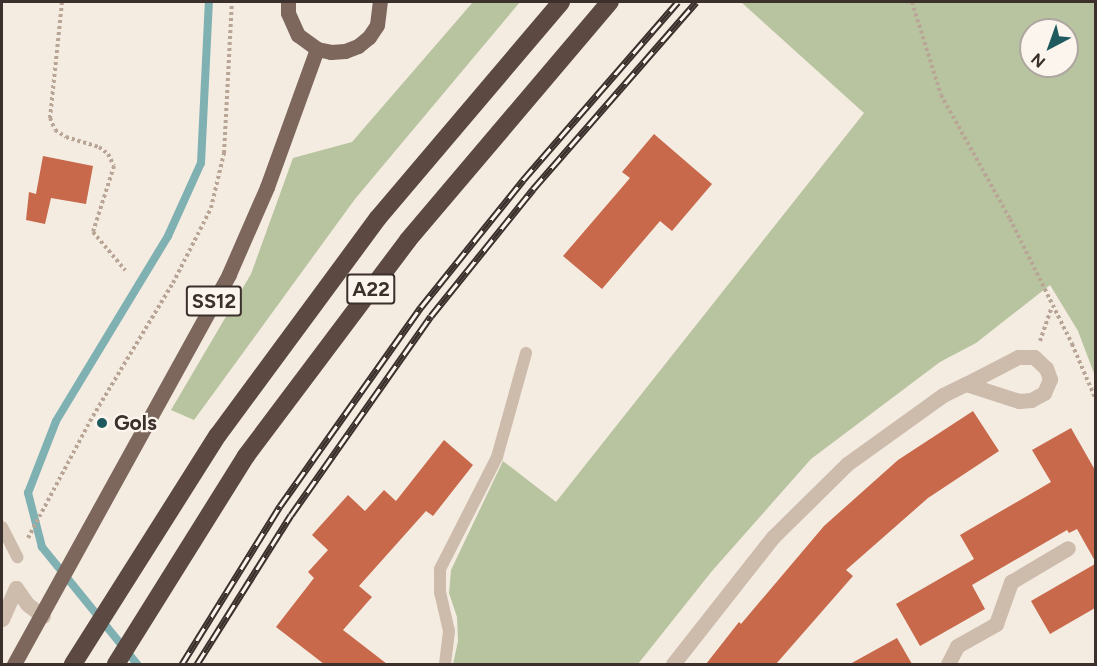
<!DOCTYPE html>
<html>
<head>
<meta charset="utf-8">
<style>
	body { margin:0 }
	#map { position:relative; width:1097px; height:666px; overflow:hidden; background:#f4ebe1; font-family:Figtree,sans-serif }
	div>[style] { position:absolute }
	.green>* { inset:0; background:#b8c4a0 }
	.stream>* { height:8px; margin:-4px; padding:0 4px; transform-origin:4px; border-radius:4px; background:#7fb0b2 }
	.building>* { inset:0; background:#c8694b }
	.path>* { height:4px; margin-top:-2px; transform-origin:0; background:repeating-linear-gradient(90deg,#b9a596 0 3px,transparent 0 6px) }
	.service>* { height:12px; margin:-6px; padding:0 6px; transform-origin:6px; border-radius:6px; background:#cdbbac }
	.minor>* { height:15px; margin:-7.5px; padding:0 7.5px; transform-origin:7.5px; border-radius:7.5px; background:#cdbbac }
	.primary>* { height:15px; margin:-7.5px; padding:0 7.5px; transform-origin:7.5px; border-radius:7.5px; background:#7d675c }
	.motorway>* { height:18px; margin:-9px; padding:0 9px; transform-origin:9px; border-radius:9px; background:#5c4a42 }
	.rail>* { height:7px; margin-top:-3.5px; transform-origin:0; background:repeating-linear-gradient(90deg,#fbf5ee 0 14px,#3b302b 0 28px); box-sizing:border-box; border-block:2px solid #3b302b }
	.dots>* { width:16px; height:16px; translate:-50% -50%; box-sizing:border-box; border:3px solid #fbf5ee; border-radius:50% }
	span { translate:-50% -50%; white-space:nowrap; text-align:center; line-height:1.15; -webkit-text-stroke:4.5px #fbf5ee; paint-order:stroke }
	.shield-label span { padding:2px 4px; background:#fbf5ee; border:2px solid; border-radius:4px; -webkit-text-stroke-width:0 }
	.shield-label { font-size:20px; color:#3b302b; font-weight:700 }
	.poi-label { font-size:21px; color:#3b302b; font-weight:700 }
	.left { translate:0 -50%; text-align:left }
	.frame { position:absolute; inset:0; border:3px solid #3b302b; pointer-events:none }
	.north { position:absolute; left:1019px; top:18px; width:60px; height:60px; box-sizing:border-box; background:#fbf5ee; border:2px solid #aea6a0; border-radius:50%; rotate:221deg; font-size:16px; font-weight:700; line-height:24px; text-align:center; color:#3b302b }
	.north::after { content:''; display:block; margin:auto; width:21px; height:27px; background:#1f5a5e; clip-path:polygon(50% 0,100% 100%,50% 72%,0 100%) }
</style>
</head>
<body>
<div id="map">
	<div class="green">
		<div style="clip-path:polygon(473px 2px,520px 2px,355px 199px,194px 420px,171px 410px,251px 274px,293px 158px,352px 142px)"></div>
		<div style="clip-path:polygon(evenodd,741px 2px,1095px 2px,1095px 376px,1078px 331px,1050px 285px,976px 343px,940px 362px,811px 459px,712px 571px,638px 664px,453px 664px,458px 641px,457px 617px,449px 593px,451px 570px,503px 461px,556px 502px,864px 113px,741px 2px,1031px 30px,1067px 30px,1067px 66px,1031px 66px,1031px 30px)"></div>
	</div>
	<div class="stream">
		<div style="left:137px;top:664px;width:151px;rotate:-129.1deg"></div>
		<div style="left:42px;top:547px;width:56px;rotate:-104.5deg"></div>
		<div style="left:28px;top:493px;width:77px;rotate:-68.7deg"></div>
		<div style="left:56px;top:421px;width:216px;rotate:-58.8deg"></div>
		<div style="left:168px;top:236px;width:80px;rotate:-65.7deg"></div>
		<div style="left:201px;top:163px;width:161px;rotate:-87.2deg"></div>
	</div>
	<div class="building">
		<div style="clip-path:polygon(654px 134px,712px 184px,672px 231px,660px 221px,602px 289px,563px 256px,630px 178px,622px 172px)"></div>
		<div style="clip-path:polygon(43px 156px,93px 166px,86px 204px,51px 198px,45px 224px,26px 220px,29px 192px,36px 194px)"></div>
		<div style="clip-path:polygon(973px 411px,999px 451px,928px 498px,846px 570px,853px 576px,776px 664px,706px 664px,739px 622px,741px 624px,824px 526px,898px 460px)"></div>
		<div style="clip-path:polygon(1071px 428px,1095px 470px,1095px 561px,1077px 529px,1069px 533px,1067px 530px,972px 585px,985px 609px,920px 646px,896px 604px,974px 559px,960px 535px,1051px 482px,1032px 450px)"></div>
		<div style="clip-path:polygon(444px 440px,473px 465px,433px 516px,426px 511px,359px 586px,372px 597px,343px 630px,387px 664px,324px 664px,276px 627px,314px 578px,308px 572px,328px 550px,312px 535px,348px 495px,365px 511px,384px 490px,396px 501px)"></div>
		<div style="clip-path:polygon(1095px 564px,1095px 608px,1050px 634px,1031px 601px)"></div>
		<div style="clip-path:polygon(897px 638px,912px 664px,850px 664px)"></div>
	</div>
	<div class="path">
		<div style="left:62px;top:2px;width:117px;rotate:95.9deg"></div>
		<div style="left:50px;top:118px;width:13px;rotate:67deg"></div>
		<div style="left:55px;top:130px;width:13px;rotate:32deg"></div>
		<div style="left:66px;top:137px;width:34px;rotate:17deg"></div>
		<div style="left:99px;top:147px;width:11px;rotate:38deg"></div>
		<div style="left:108px;top:154px;width:13px;rotate:63deg"></div>
		<div style="left:114px;top:166px;width:69px;rotate:107.7deg"></div>
		<div style="left:93px;top:232px;width:50px;rotate:49.9deg"></div>
		<div style="left:912px;top:2px;width:97px;rotate:72.7deg"></div>
		<div style="left:941px;top:95px;width:142px;rotate:60.9deg"></div>
		<div style="left:1010px;top:219px;width:140px;rotate:63.6deg"></div>
		<div style="left:1072px;top:344px;width:61px;rotate:66.8deg"></div>
		<div style="left:1040px;top:341px;width:34px;rotate:-71deg"></div>
		<div style="left:28px;top:538px;width:138px;rotate:-62deg"></div>
		<div style="left:93px;top:416px;width:155px;rotate:-59deg"></div>
		<div style="left:173px;top:283px;width:84px;rotate:-63.1deg"></div>
		<div style="left:211px;top:208px;width:57px;rotate:-76.7deg"></div>
		<div style="left:224px;top:153px;width:151px;rotate:-87deg"></div>
	</div>
	<div class="service">
		<div style="left:2px;top:527px;width:34px;rotate:63deg"></div>
		<div style="left:445px;top:664px;width:33px;rotate:-83deg"></div>
		<div style="left:449px;top:631px;width:39px;rotate:-103deg"></div>
		<div style="left:440px;top:593px;width:24px;rotate:-90deg"></div>
		<div style="left:440px;top:569px;width:126px;rotate:-63deg"></div>
		<div style="left:497px;top:457px;width:108px;rotate:-74.4deg"></div>
	</div>
	<div class="minor">
		<div style="left:16px;top:588px;width:19px;rotate:55deg"></div>
		<div style="left:27px;top:604px;width:20px;rotate:37deg"></div>
		<div style="left:2px;top:619px;width:34px;rotate:-66deg"></div>
		<div style="left:673px;top:664px;width:162px;rotate:-51.8deg"></div>
		<div style="left:773px;top:537px;width:104px;rotate:-44.6deg"></div>
		<div style="left:847px;top:464px;width:118px;rotate:-35.7deg"></div>
		<div style="left:943px;top:395px;width:25px;rotate:-26deg"></div>
		<div style="left:966px;top:384px;width:59px;rotate:-27.4deg"></div>
		<div style="left:1018px;top:357px;width:16px"></div>
		<div style="left:1034px;top:357px;width:16px;rotate:43deg"></div>
		<div style="left:1046px;top:368px;width:12px;rotate:70deg"></div>
		<div style="left:1050px;top:379px;width:15px;rotate:113deg"></div>
		<div style="left:1044px;top:393px;width:15px;rotate:152deg"></div>
		<div style="left:1031px;top:400px;width:12px;rotate:175deg"></div>
		<div style="left:1019px;top:401px;width:56px;rotate:-162.2deg"></div>
		<div style="left:948px;top:664px;width:20px;rotate:-63deg"></div>
		<div style="left:957px;top:646px;width:45px;rotate:-29.4deg"></div>
		<div style="left:996px;top:624px;width:45px;rotate:-70.3deg"></div>
		<div style="left:1011px;top:582px;width:66px;rotate:-30.8deg"></div>
	</div>
	<div class="primary">
		<div style="left:288px;top:2px;width:11px;rotate:90deg"></div>
		<div style="left:288px;top:13px;width:24px;rotate:66deg"></div>
		<div style="left:298px;top:35px;width:24px;rotate:36deg"></div>
		<div style="left:317px;top:49px;width:14px;rotate:12deg"></div>
		<div style="left:331px;top:52px;width:14px;rotate:-4deg"></div>
		<div style="left:345px;top:51px;width:14px;rotate:-21deg"></div>
		<div style="left:358px;top:46px;width:14px;rotate:-39deg"></div>
		<div style="left:369px;top:37px;width:14px;rotate:-56deg"></div>
		<div style="left:377px;top:25px;width:23px;rotate:-83deg"></div>
		<div style="left:14px;top:664px;width:445px;rotate:-61.1deg"></div>
		<div style="left:229px;top:274px;width:95px;rotate:-66.4deg"></div>
		<div style="left:267px;top:187px;width:147px;rotate:-70.1deg"></div>
	</div>
	<div class="motorway">
		<div style="left:73px;top:664px;width:271px;rotate:-57.7deg"></div>
		<div style="left:218px;top:435px;width:270px;rotate:-53.6deg"></div>
		<div style="left:378px;top:218px;width:283px;rotate:-49.7deg"></div>
		<div style="left:116px;top:664px;width:245px;rotate:-58deg"></div>
		<div style="left:246px;top:456px;width:270px;rotate:-53.1deg"></div>
		<div style="left:408px;top:240px;width:312px;rotate:-49.7deg"></div>
	</div>
	<div class="rail">
		<div style="left:182px;top:664px;width:186px;rotate:-58.2deg"></div>
		<div style="left:280px;top:506px;width:244px;rotate:-54.7deg"></div>
		<div style="left:421px;top:307px;width:163px;rotate:-51.2deg"></div>
		<div style="left:523px;top:180px;width:236px;rotate:-49deg"></div>
		<div style="left:197px;top:664px;width:176px;rotate:-57.8deg"></div>
		<div style="left:291px;top:515px;width:243px;rotate:-54.9deg"></div>
		<div style="left:431px;top:316px;width:163px;rotate:-51.2deg"></div>
		<div style="left:533px;top:189px;width:248px;rotate:-48.9deg"></div>
	</div>
	<div class="dots">
		<div style="left:102px;top:423px;background:#1f5a5e"></div>
	</div>
	<div class="shield-label">
		<span style="left:371px;top:289px">A22</span>
		<span style="left:214px;top:301px">SS12</span>
	</div>
	<div class="poi-label">
		<span class="left" style="left:114px;top:423px">Gols</span>
	</div>
	<div class="frame"></div>
	<div class="north">N</div>
</div>
</body>
</html>
